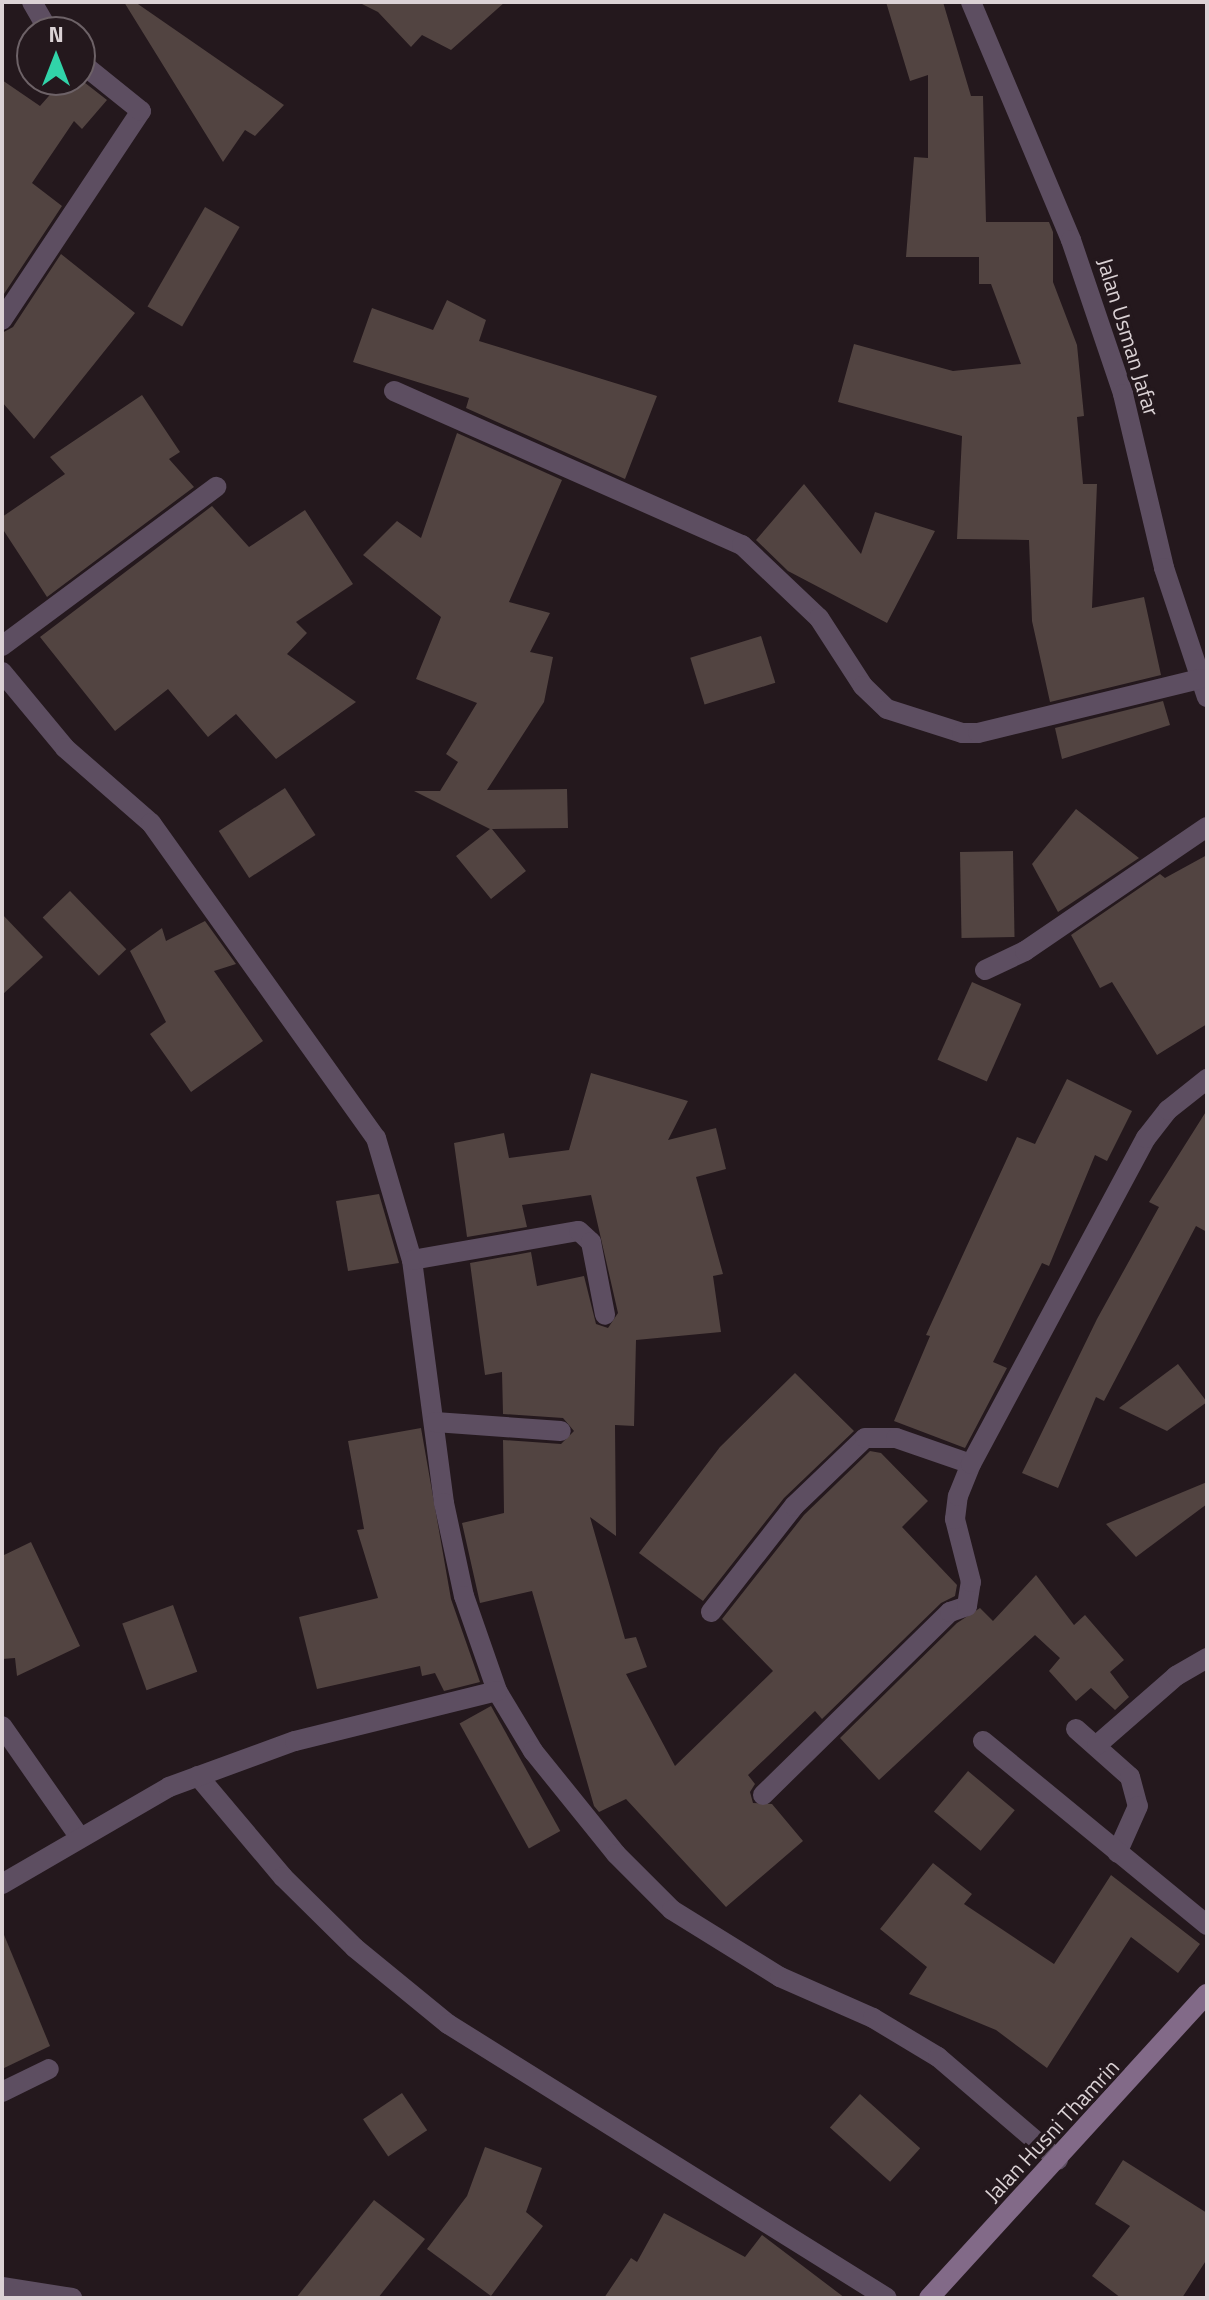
<!DOCTYPE html>
<html>
<head>
<meta charset="utf-8">
<style>
	body { margin:0 }
	#map { position:relative; width:1209px; height:2300px; overflow:hidden; background:#24181d; font-family:"Titillium Web",sans-serif }
	div>[style] { position:absolute }
	.building>* { inset:0; background:#524441; transform-origin:0 0 }
	.street>* { height:20px; margin:-10px; padding:0 10px; transform-origin:10px; border-radius:10px; background:#5d4e61 }
	.secondary>* { height:20px; margin:-10px; padding:0 10px; transform-origin:10px; border-radius:10px; background:#826a88 }
	span { translate:-50% -50%; white-space:nowrap; text-align:center; line-height:1.15; -webkit-text-stroke:7px #24181d; paint-order:stroke }
	.street-label { font-size:22px; color:#dbd2d5 }
	.frame { position:absolute; inset:0; border:4px solid #dbd2d5; pointer-events:none }
	.north { position:absolute; left:16px; top:16px; width:80px; height:80px; box-sizing:border-box; background:#24181d; border:2px solid #6d6267; border-radius:50%; rotate:0deg; font-size:22px; font-weight:700; line-height:32px; text-align:center; color:#dbd2d5 }
	.north::after { content:''; display:block; margin:auto; width:28px; height:36px; background:#31d4a9; clip-path:polygon(50% 0,100% 100%,50% 72%,0 100%) }
</style>
</head>
<body>
<div id="map">
	<div class="building">
		<div style="clip-path:polygon(124px 2px,135px 2px,284px 105px,255px 136px,245px 130px,223px 162px)"></div>
		<div style="clip-path:polygon(358px 2px,505px 2px,451px 50px,422px 35px,411px 47px,378px 12px)"></div>
		<div style="clip-path:polygon(886px 2px,943px 2px,971px 96px,983px 96px,986px 222px,1049px 222px,1053px 232px,1053px 282px,1077px 345px,1084px 416px,1077px 417px,1083px 484px,1097px 484px,1092px 608px,1144px 597px,1161px 675px,1050px 702px,1032px 621px,1029px 540px,957px 539px,962px 436px,838px 402px,854px 344px,953px 371px,1021px 364px,991px 284px,979px 284px,979px 257px,906px 257px,914px 157px,928px 158px,928px 75px,910px 81px)"></div>
		<div style="clip-path:polygon(80px 79px,107px 100px,82px 129px,74px 121px,32px 183px,62px 206px,2px 297px,2px 80px,40px 106px,63px 80px)"></div>
		<div style="left:205px;top:207px;width:40px;height:115px;rotate:30deg"></div>
		<div style="clip-path:polygon(61px 254px,135px 313px,34px 439px,2px 402px,2px 333px,13px 327px)"></div>
		<div style="clip-path:polygon(447px 300px,486px 320px,479px 341px,657px 396px,625px 479px,466px 408px,469px 398px,353px 362px,372px 308px,433px 330px)"></div>
		<div style="clip-path:polygon(142px 395px,180px 452px,169px 459px,194px 487px,47px 597px,2px 528px,2px 517px,65px 474px,50px 457px)"></div>
		<div style="clip-path:polygon(457px 433px,562px 480px,509px 602px,550px 613px,530px 652px,553px 657px,544px 702px,487px 790px,567px 789px,568px 828px,492px 829px,526px 871px,491px 899px,456px 856px,490px 829px,414px 791px,440px 791px,458px 762px,446px 754px,477px 703px,416px 679px,441px 617px,363px 555px,397px 521px,421px 538px)"></div>
		<div style="clip-path:polygon(804px 484px,861px 554px,875px 512px,935px 531px,887px 623px,788px 571px,756px 540px)"></div>
		<div style="clip-path:polygon(212px 506px,249px 547px,305px 510px,353px 584px,296px 622px,307px 633px,287px 654px,356px 702px,276px 759px,236px 714px,208px 737px,168px 689px,115px 731px,40px 637px)"></div>
		<div style="left:761px;top:636px;width:49px;height:74px;rotate:73deg"></div>
		<div style="clip-path:polygon(1163px 701px,1170px 725px,1062px 759px,1055px 728px)"></div>
		<div style="left:285px;top:788px;width:56px;height:79px;rotate:57deg"></div>
		<div style="clip-path:polygon(1076px 809px,1139px 858px,1058px 912px,1032px 864px)"></div>
		<div style="left:1013px;top:851px;width:86px;height:53px;rotate:89deg"></div>
		<div style="clip-path:polygon(1207px 855px,1207px 1024px,1157px 1055px,1112px 982px,1100px 988px,1071px 935px,1160px 874px,1165px 878px)"></div>
		<div style="left:70px;top:891px;width:81px;height:38px;rotate:46deg"></div>
		<div style="clip-path:polygon(2px 914px,43px 957px,2px 995px)"></div>
		<div style="clip-path:polygon(205px 921px,236px 964px,214px 971px,263px 1041px,191px 1092px,150px 1034px,166px 1022px,130px 951px,162px 928px,166px 941px)"></div>
		<div style="left:972px;top:982px;width:54px;height:85px;rotate:24deg"></div>
		<div style="clip-path:polygon(591px 1073px,688px 1101px,668px 1140px,716px 1128px,726px 1169px,696px 1177px,723px 1274px,713px 1276px,721px 1332px,636px 1340px,634px 1426px,615px 1425px,616px 1536px,590px 1517px,625px 1639px,636px 1637px,647px 1667px,626px 1674px,675px 1766px,773px 1671px,722px 1619px,804px 1515px,870px 1451px,881px 1453px,928px 1501px,902px 1527px,957px 1585px,955px 1596px,941px 1603px,822px 1719px,815px 1711px,748px 1775px,755px 1784px,750px 1792px,753px 1803px,772px 1804px,803px 1841px,726px 1907px,626px 1799px,599px 1812px,594px 1806px,532px 1591px,480px 1603px,462px 1523px,504px 1513px,503px 1440px,561px 1444px,574px 1431px,563px 1418px,503px 1414px,502px 1372px,485px 1375px,470px 1263px,531px 1252px,537px 1286px,584px 1276px,596px 1324px,608px 1328px,618px 1313px,591px 1195px,522px 1205px,527px 1227px,467px 1237px,454px 1143px,504px 1133px,509px 1158px,569px 1150px)"></div>
		<div style="clip-path:polygon(1067px 1079px,1132px 1111px,1107px 1161px,1095px 1155px,1049px 1266px,1042px 1263px,993px 1362px,1007px 1368px,965px 1448px,894px 1421px,930px 1336px,926px 1335px,1017px 1137px,1035px 1144px)"></div>
		<div style="clip-path:polygon(1207px 1110px,1207px 1232px,1196px 1226px,1104px 1401px,1096px 1397px,1058px 1488px,1022px 1473px,1097px 1319px,1159px 1207px,1149px 1202px)"></div>
		<div style="clip-path:polygon(379px 1194px,399px 1263px,348px 1271px,336px 1201px)"></div>
		<div style="clip-path:polygon(1178px 1364px,1207px 1402px,1167px 1431px,1119px 1408px)"></div>
		<div style="clip-path:polygon(795px 1373px,854px 1431px,784px 1498px,703px 1601px,639px 1553px,720px 1447px)"></div>
		<div style="clip-path:polygon(421px 1428px,451px 1599px,480px 1682px,444px 1691px,435px 1673px,422px 1676px,420px 1666px,317px 1689px,299px 1617px,378px 1598px,357px 1530px,364px 1529px,348px 1441px)"></div>
		<div style="clip-path:polygon(1207px 1482px,1207px 1504px,1136px 1557px,1106px 1524px)"></div>
		<div style="clip-path:polygon(31px 1542px,80px 1646px,17px 1676px,15px 1658px,2px 1659px,2px 1556px)"></div>
		<div style="clip-path:polygon(1036px 1575px,1074px 1625px,1085px 1615px,1124px 1660px,1110px 1672px,1129px 1697px,1115px 1710px,1091px 1688px,1076px 1701px,1049px 1671px,1060px 1658px,1035px 1635px,879px 1780px,840px 1738px,957px 1623px,980px 1608px,993px 1621px)"></div>
		<div style="left:173px;top:1605px;width:71px;height:54px;rotate:70deg"></div>
		<div style="left:491px;top:1706px;width:143px;height:36px;rotate:61deg"></div>
		<div style="left:968px;top:1771px;width:61px;height:53px;rotate:40deg"></div>
		<div style="clip-path:polygon(933px 1863px,972px 1894px,964px 1904px,1054px 1964px,1111px 1875px,1200px 1944px,1178px 1973px,1131px 1937px,1047px 2068px,996px 2030px,909px 1994px,927px 1967px,880px 1929px)"></div>
		<div style="clip-path:polygon(2px 1930px,50px 2046px,2px 2069px)"></div>
		<div style="left:402px;top:2093px;width:45px;height:47px;rotate:56deg"></div>
		<div style="left:860px;top:2094px;width:81px;height:45px;rotate:42deg"></div>
		<div style="clip-path:polygon(485px 2147px,542px 2168px,526px 2212px,543px 2226px,491px 2296px,427px 2249px,467px 2196px)"></div>
		<div style="clip-path:polygon(1123px 2160px,1207px 2213px,1207px 2259px,1182px 2298px,1121px 2298px,1092px 2276px,1130px 2226px,1095px 2204px)"></div>
		<div style="clip-path:polygon(374px 2200px,425px 2239px,378px 2298px,296px 2298px)"></div>
		<div style="clip-path:polygon(664px 2213px,745px 2257px,762px 2235px,845px 2298px,604px 2298px,631px 2258px,637px 2262px)"></div>
	</div>
	<div class="street">
		<div style="left:32px;top:2px;width:34px;rotate:60deg"></div>
		<div style="left:971px;top:2px;width:258px;rotate:67.2deg"></div>
		<div style="left:1071px;top:240px;width:163px;rotate:71.3deg"></div>
		<div style="left:1123px;top:394px;width:179px;rotate:76.7deg"></div>
		<div style="left:1164px;top:568px;width:136px;rotate:71.6deg"></div>
		<div style="left:2px;top:320px;width:251px;rotate:-56.4deg"></div>
		<div style="left:141px;top:111px;width:78px;rotate:-141.2deg"></div>
		<div style="left:394px;top:391px;width:381px;rotate:23.9deg"></div>
		<div style="left:742px;top:545px;width:106px;rotate:43.5deg"></div>
		<div style="left:819px;top:618px;width:81px;rotate:57.1deg"></div>
		<div style="left:863px;top:686px;width:33px;rotate:44deg"></div>
		<div style="left:887px;top:709px;width:79px;rotate:17.7deg"></div>
		<div style="left:962px;top:733px;width:16px"></div>
		<div style="left:978px;top:733px;width:228px;rotate:-13.7deg"></div>
		<div style="left:2px;top:646px;width:267px;rotate:-36.6deg"></div>
		<div style="left:2px;top:672px;width:99px;rotate:50.3deg"></div>
		<div style="left:65px;top:748px;width:114px;rotate:41.1deg"></div>
		<div style="left:151px;top:823px;width:387px;rotate:54.5deg"></div>
		<div style="left:376px;top:1138px;width:127px;rotate:73.6deg"></div>
		<div style="left:412px;top:1260px;width:245px;rotate:82.5deg"></div>
		<div style="left:444px;top:1503px;width:95px;rotate:77.9deg"></div>
		<div style="left:464px;top:1596px;width:101px;rotate:70.8deg"></div>
		<div style="left:497px;top:1691px;width:70px;rotate:59deg"></div>
		<div style="left:533px;top:1751px;width:132px;rotate:51.1deg"></div>
		<div style="left:616px;top:1854px;width:79px;rotate:45deg"></div>
		<div style="left:672px;top:1910px;width:127px;rotate:31.8deg"></div>
		<div style="left:780px;top:1977px;width:102px;rotate:23.8deg"></div>
		<div style="left:873px;top:2018px;width:76px;rotate:31deg"></div>
		<div style="left:938px;top:2057px;width:158px;rotate:40.6deg"></div>
		<div style="left:985px;top:970px;width:44px;rotate:-25.4deg"></div>
		<div style="left:1025px;top:951px;width:220px;rotate:-34.3deg"></div>
		<div style="left:412px;top:1260px;width:169px;rotate:-9.9deg"></div>
		<div style="left:579px;top:1231px;width:16px;rotate:43deg"></div>
		<div style="left:591px;top:1242px;width:74px;rotate:79.1deg"></div>
		<div style="left:435px;top:1422px;width:126px;rotate:4.1deg"></div>
		<div style="left:711px;top:1612px;width:135px;rotate:-51.9deg"></div>
		<div style="left:794px;top:1506px;width:98px;rotate:-43.8deg"></div>
		<div style="left:865px;top:1438px;width:31px"></div>
		<div style="left:896px;top:1438px;width:79px;rotate:19.1deg"></div>
		<div style="left:2px;top:1726px;width:133px;rotate:55.1deg"></div>
		<div style="left:1076px;top:1729px;width:72px;rotate:41.6deg"></div>
		<div style="left:1130px;top:1777px;width:30px;rotate:75deg"></div>
		<div style="left:1138px;top:1806px;width:51px;rotate:114.1deg"></div>
		<div style="left:983px;top:1741px;width:290px;rotate:39.4deg"></div>
		<div style="left:1097px;top:1745px;width:105px;rotate:-41.1deg"></div>
		<div style="left:1176px;top:1676px;width:36px;rotate:-30deg"></div>
		<div style="left:198px;top:1776px;width:132px;rotate:49.9deg"></div>
		<div style="left:283px;top:1877px;width:101px;rotate:44.6deg"></div>
		<div style="left:355px;top:1948px;width:120px;rotate:39.3deg"></div>
		<div style="left:448px;top:2024px;width:517px;rotate:31.97deg"></div>
		<div style="left:763px;top:1795px;width:262px;rotate:-44.4deg"></div>
		<div style="left:950px;top:1612px;width:18px;rotate:-19deg"></div>
		<div style="left:967px;top:1606px;width:24px;rotate:-81deg"></div>
		<div style="left:971px;top:1582px;width:65px;rotate:-104.3deg"></div>
		<div style="left:955px;top:1519px;width:23px;rotate:-83deg"></div>
		<div style="left:958px;top:1496px;width:35px;rotate:-68deg"></div>
		<div style="left:971px;top:1464px;width:370px;rotate:-61.8deg"></div>
		<div style="left:1146px;top:1138px;width:36px;rotate:-52deg"></div>
		<div style="left:1168px;top:1110px;width:50px;rotate:-38.5deg"></div>
		<div style="left:2px;top:1884px;width:193px;rotate:-30.1deg"></div>
		<div style="left:169px;top:1787px;width:134px;rotate:-20.1deg"></div>
		<div style="left:295px;top:1741px;width:208px;rotate:-13.9deg"></div>
		<div style="left:2px;top:2092px;width:52px;rotate:-26.1deg"></div>
		<div style="left:2px;top:2287px;width:71px;rotate:8.9deg"></div>
	</div>
	<div class="secondary">
		<div style="left:929px;top:2298px;width:412px;rotate:-47.6deg"></div>
	</div>
	<div class="street-label">
		<span style="left:1128px;top:337px;rotate:73deg">Jalan Usman Jafar</span>
		<span style="left:1052px;top:2131px;rotate:-47deg">Jalan Husni Thamrin</span>
	</div>
	<div class="frame"></div>
	<div class="north">N</div>
</div>
</body>
</html>
